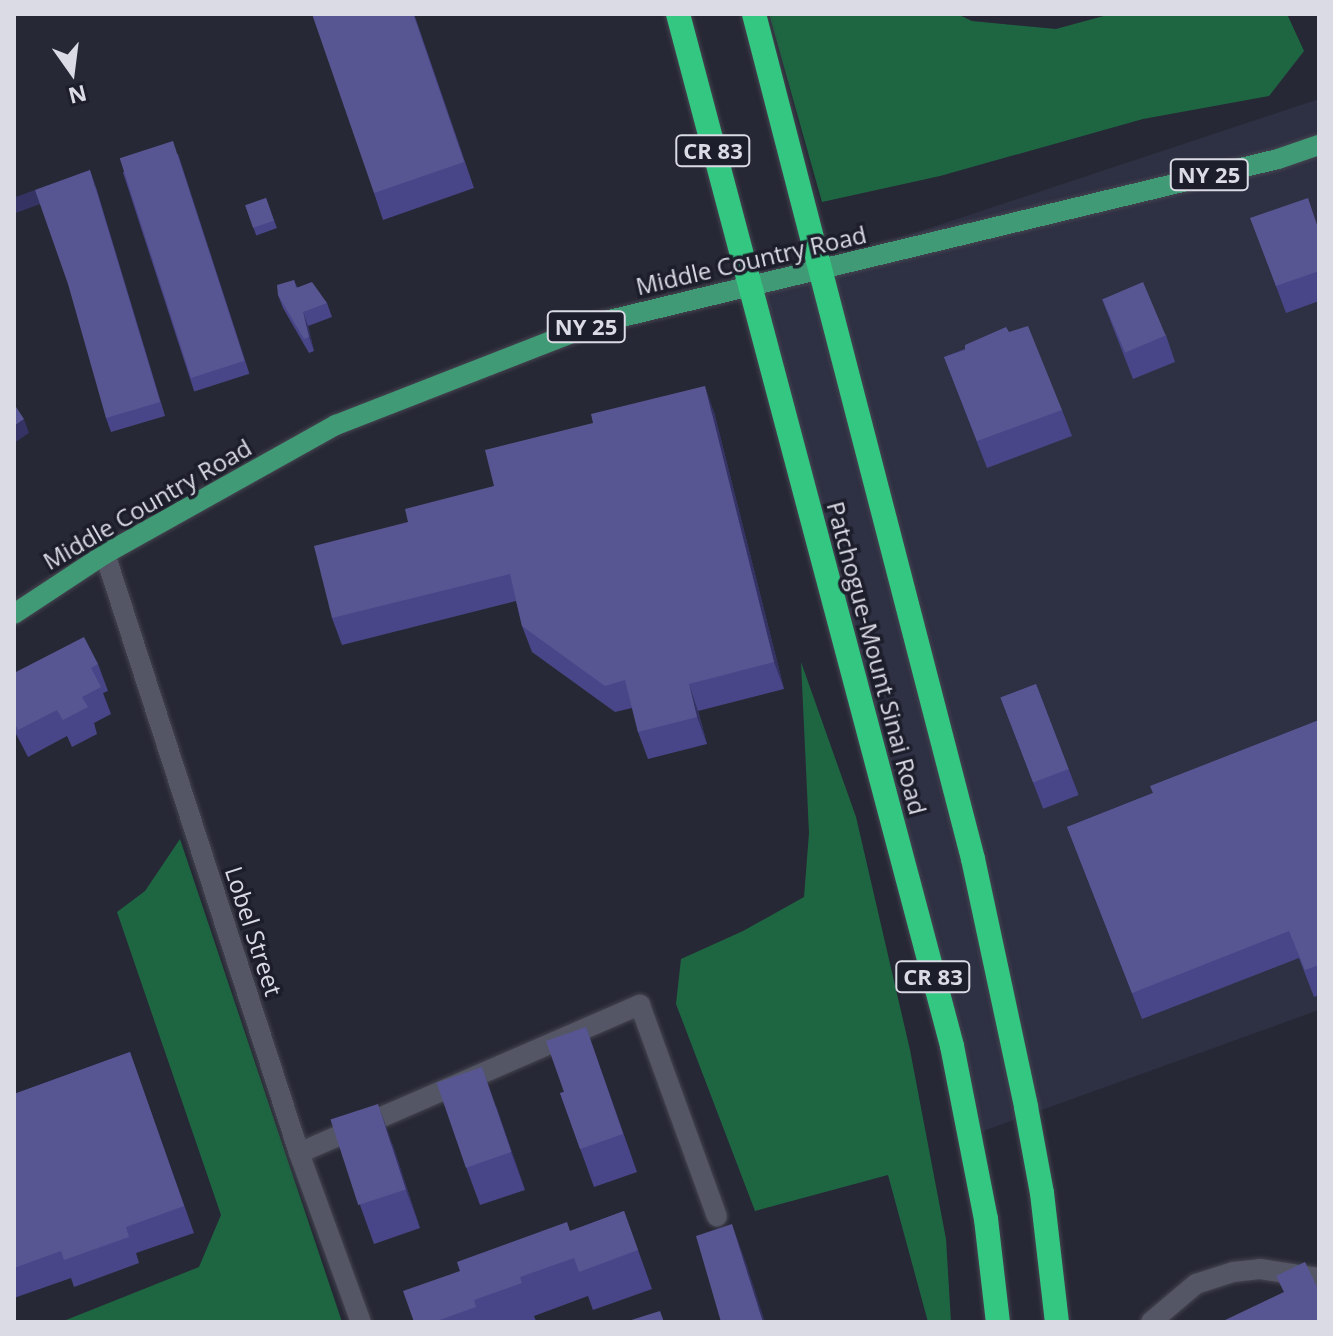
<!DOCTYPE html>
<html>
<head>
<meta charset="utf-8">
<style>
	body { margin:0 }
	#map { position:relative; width:1333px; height:1336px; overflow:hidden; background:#272835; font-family:"Open Sans",sans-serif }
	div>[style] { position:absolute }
	.built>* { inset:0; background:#2e3043 }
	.forest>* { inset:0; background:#1e6642 }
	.roads { filter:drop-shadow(0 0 2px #454551) drop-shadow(0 0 2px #454551) }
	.street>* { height:20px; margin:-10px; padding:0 10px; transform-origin:10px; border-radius:10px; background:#545665 }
	.primary>* { height:20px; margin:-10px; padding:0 10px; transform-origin:10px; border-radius:10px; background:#419a76 }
	.highway>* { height:24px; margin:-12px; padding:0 12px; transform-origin:12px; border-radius:12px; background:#34c782 }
	.wall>* { inset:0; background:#484688; transform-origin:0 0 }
	.shaded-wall>* { inset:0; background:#343363; transform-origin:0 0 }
	.building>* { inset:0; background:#585692; transform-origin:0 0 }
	span { translate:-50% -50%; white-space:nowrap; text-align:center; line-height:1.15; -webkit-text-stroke:7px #1d1e2b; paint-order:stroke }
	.shield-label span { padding:2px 6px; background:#1d1e2b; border:2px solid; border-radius:6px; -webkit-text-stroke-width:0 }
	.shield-label { font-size:22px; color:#dadbe5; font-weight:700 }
	.street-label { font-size:24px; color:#dadbe5 }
	.frame { position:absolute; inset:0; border:16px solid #dadbe5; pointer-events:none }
	.north { position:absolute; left:32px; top:32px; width:80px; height:80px; -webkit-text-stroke:6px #1d1e2b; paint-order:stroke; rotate:166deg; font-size:22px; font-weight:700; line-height:32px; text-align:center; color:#dadbe5 }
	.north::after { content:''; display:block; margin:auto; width:28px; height:36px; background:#dadbe5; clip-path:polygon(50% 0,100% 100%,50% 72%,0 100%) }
</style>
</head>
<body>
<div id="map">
	<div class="built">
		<div style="clip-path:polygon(1319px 99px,1319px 1010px,972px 1135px,749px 288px)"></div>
	</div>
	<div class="forest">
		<div style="clip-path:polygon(769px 14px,957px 14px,972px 21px,1056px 29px,1111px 14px,1287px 14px,1304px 51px,1269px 96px,1143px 119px,940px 176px,822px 202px)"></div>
		<div style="clip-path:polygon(801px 662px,856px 817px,910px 1050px,946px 1239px,951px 1322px,928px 1322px,888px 1175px,755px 1211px,676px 1004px,681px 959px,743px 931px,804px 897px,809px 833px)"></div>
		<div style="clip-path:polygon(180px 839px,342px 1322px,61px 1322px,199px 1267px,221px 1215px,117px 912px,145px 891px)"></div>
	</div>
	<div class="roads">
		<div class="street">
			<div style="left:105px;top:554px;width:630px;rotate:72.05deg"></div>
			<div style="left:299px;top:1153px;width:180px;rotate:69.9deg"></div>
			<div style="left:299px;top:1153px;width:372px;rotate:-23.5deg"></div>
			<div style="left:640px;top:1005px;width:225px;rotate:70deg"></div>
			<div style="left:1151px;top:1322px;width:59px;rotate:-40.2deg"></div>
			<div style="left:1196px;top:1284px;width:39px;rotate:-18deg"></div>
			<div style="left:1233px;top:1272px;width:27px;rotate:-6deg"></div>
			<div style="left:1260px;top:1269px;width:60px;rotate:8.7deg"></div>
		</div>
		<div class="primary">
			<div style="left:14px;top:614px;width:109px;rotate:-33.4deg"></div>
			<div style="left:105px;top:554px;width:265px;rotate:-29.2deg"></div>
			<div style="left:336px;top:425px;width:280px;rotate:-21.3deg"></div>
			<div style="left:597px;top:323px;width:700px;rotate:-13.54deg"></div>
			<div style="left:1278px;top:159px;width:43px;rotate:-18.9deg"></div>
		</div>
		<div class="highway">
			<div style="left:678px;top:14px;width:1068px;rotate:75.13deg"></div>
			<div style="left:952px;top:1046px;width:176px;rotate:78.9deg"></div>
			<div style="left:986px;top:1219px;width:104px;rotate:83.4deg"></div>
			<div style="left:754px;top:14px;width:873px;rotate:75.47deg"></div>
			<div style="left:973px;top:859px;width:254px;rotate:77.9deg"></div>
			<div style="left:1026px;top:1107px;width:87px;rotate:79.5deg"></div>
			<div style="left:1042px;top:1193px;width:130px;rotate:83.4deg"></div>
		</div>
	</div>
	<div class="wall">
		<div style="clip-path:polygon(414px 14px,474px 188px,383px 220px,374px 193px)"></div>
		<div style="left:178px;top:154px;width:231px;height:58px;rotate:72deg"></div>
		<div style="clip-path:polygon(95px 184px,165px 416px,111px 432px,106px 418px)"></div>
		<div style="left:266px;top:198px;width:32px;height:22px;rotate:70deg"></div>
		<div style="clip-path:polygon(1251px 219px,1319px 230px,1319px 301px,1286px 313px)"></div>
		<div style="clip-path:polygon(294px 280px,297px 287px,327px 303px,332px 317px,308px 326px,314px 351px,309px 353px,283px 308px,278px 295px)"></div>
		<div style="clip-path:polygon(1102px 299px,1166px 335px,1175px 362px,1133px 379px)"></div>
		<div style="clip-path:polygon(1009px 332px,1062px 410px,1072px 436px,987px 468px,944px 357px)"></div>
		<div style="clip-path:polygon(714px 412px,784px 689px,698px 711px,707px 744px,648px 759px,638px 732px,632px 708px,615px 712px,532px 652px,522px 626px,516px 601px,342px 645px,332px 618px,408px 522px,494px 486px)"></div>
		<div style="clip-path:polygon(98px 664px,108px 691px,103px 693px,111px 714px,94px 723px,97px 734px,72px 747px,67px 736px,28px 757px,14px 730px,14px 673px)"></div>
		<div style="left:1036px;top:684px;width:119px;height:38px;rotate:69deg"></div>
		<div style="clip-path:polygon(1319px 720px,1319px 995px,1314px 997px,1299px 958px,1142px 1019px,1067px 827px,1153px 793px)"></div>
		<div style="clip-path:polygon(586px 1027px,637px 1172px,594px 1187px,560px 1093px,564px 1092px)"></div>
		<div style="clip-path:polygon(130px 1052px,194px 1233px,136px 1253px,139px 1263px,74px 1287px,71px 1278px,14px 1298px,14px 1094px)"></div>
		<div style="clip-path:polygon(496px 1106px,525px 1190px,480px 1205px,466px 1167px)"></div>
		<div style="clip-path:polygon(392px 1143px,420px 1228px,374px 1244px,360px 1205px)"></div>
		<div style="clip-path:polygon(624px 1211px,652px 1289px,593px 1310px,588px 1296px,534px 1316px,536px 1321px,534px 1322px,414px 1322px,570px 1231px)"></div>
	</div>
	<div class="shaded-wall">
		<div style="left:90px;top:170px;width:15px;height:242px;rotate:70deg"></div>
		<div style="clip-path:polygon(303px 312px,308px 326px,314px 351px,309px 337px)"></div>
		<div style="clip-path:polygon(705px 386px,714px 412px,784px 689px,774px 662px)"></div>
		<div style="clip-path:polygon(24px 419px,29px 433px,14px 443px,14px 426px)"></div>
		<div style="clip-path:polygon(689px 684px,698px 711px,707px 744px,697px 717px)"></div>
		<div style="clip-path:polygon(482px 1067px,496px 1106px,525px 1190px,511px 1152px)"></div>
		<div style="clip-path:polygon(378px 1104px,392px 1143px,420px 1228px,406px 1190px)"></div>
		<div style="clip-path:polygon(732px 1224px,746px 1263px,765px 1322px,763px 1322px)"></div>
	</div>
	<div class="building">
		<div style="clip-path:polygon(312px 14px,413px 14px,464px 162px,374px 193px)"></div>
		<div style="left:173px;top:141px;width:231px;height:56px;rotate:72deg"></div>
		<div style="clip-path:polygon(90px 170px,160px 402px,106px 418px,68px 284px,35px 190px)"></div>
		<div style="left:266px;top:198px;width:24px;height:22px;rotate:71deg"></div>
		<div style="clip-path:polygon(1308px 198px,1319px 231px,1319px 271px,1276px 286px,1250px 218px)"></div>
		<div style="clip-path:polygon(294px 280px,296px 288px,312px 282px,327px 303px,303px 312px,309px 337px,304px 339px,278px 295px,277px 285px)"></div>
		<div style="left:1143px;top:282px;width:58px;height:44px;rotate:67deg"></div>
		<div style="clip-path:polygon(1028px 326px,1062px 410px,977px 441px,944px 357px,965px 350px,965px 345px,1006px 327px,1009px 332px)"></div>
		<div style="clip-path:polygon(705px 386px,774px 662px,689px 684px,697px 717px,638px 732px,625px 680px,605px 686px,522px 626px,510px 574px,332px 618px,314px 546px,408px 522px,405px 509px,494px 486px,485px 450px,593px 423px,591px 414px)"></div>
		<div style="clip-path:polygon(14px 404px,24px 419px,14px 426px)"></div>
		<div style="clip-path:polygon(84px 637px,98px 664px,91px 668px,101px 687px,82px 697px,88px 707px,63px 720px,57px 710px,18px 730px,14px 722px,14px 673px)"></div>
		<div style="left:1036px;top:684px;width:91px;height:38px;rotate:69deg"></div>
		<div style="clip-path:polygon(1319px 720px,1319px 965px,1305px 970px,1289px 931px,1132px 993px,1067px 827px,1153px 793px,1150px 786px)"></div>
		<div style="clip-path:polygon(586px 1027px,623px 1134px,580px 1149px,560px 1093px,564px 1092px,546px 1041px)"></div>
		<div style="clip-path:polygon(130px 1052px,184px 1206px,126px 1227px,129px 1237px,64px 1260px,61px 1251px,14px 1268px,14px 1094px)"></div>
		<div style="left:482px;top:1067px;width:90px;height:48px;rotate:71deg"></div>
		<div style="left:378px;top:1104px;width:90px;height:50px;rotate:72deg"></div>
		<div style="clip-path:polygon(624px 1211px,638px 1250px,579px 1272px,574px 1258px,520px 1277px,522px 1283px,474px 1300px,476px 1307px,434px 1322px,414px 1322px,403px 1291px,460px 1271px,457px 1262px,567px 1222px,570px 1231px)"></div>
		<div style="clip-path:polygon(732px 1224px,763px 1322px,721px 1322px,696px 1236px)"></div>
		<div style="clip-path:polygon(1305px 1262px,1319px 1291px,1319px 1322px,1221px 1322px,1284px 1292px,1276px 1276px)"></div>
		<div style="clip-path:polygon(660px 1311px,664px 1322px,625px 1322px)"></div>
	</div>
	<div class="shield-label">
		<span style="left:713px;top:151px">CR 83</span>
		<span style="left:1209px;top:175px">NY 25</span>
		<span style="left:586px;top:327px">NY 25</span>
		<span style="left:933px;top:977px">CR 83</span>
	</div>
	<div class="street-label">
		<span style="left:751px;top:260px;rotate:-13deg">Middle Country Road</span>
		<span style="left:147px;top:504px;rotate:-30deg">Middle Country Road</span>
		<span style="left:877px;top:658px;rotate:75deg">Patchogue-Mount Sinai Road</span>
		<span style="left:254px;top:931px;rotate:72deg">Lobel Street</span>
	</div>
	<div class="frame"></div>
	<div class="north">N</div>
</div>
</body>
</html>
